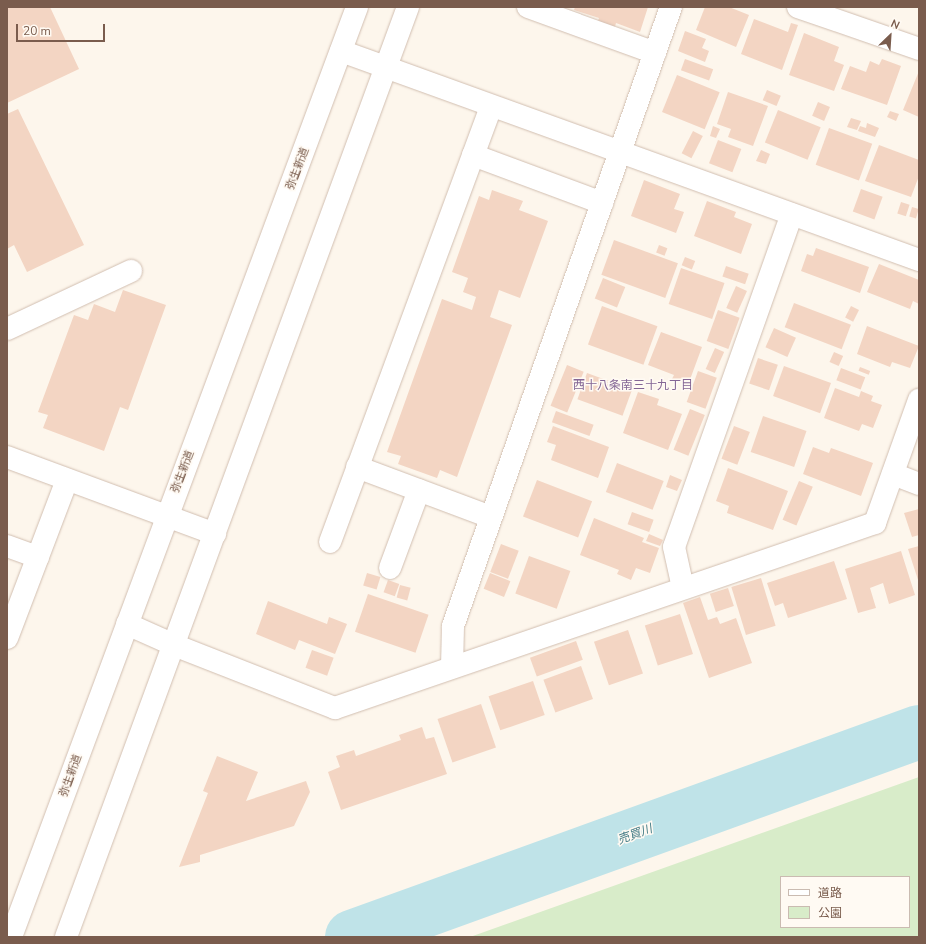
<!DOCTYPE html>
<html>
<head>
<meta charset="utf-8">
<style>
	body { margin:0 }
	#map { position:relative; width:926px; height:944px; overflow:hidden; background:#fdf6ec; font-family:"Nunito Sans","Noto Sans JP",sans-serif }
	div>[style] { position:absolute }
	.green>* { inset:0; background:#d8ecc9 }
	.river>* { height:54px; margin:-27px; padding:0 27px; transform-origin:27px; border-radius:27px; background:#bfe3e8 }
	.building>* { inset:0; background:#f3d5c3; transform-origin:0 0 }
	.roads { filter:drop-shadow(0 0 1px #d1beb0) drop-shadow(0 0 1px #d1beb0) }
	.minor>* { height:22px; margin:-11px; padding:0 11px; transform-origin:11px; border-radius:11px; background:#fff }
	span { translate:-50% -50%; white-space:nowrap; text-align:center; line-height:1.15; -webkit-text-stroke:3px #fffaf3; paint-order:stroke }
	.street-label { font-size:11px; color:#7a5c4d }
	.neighbourhood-label { font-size:12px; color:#846695 }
	.water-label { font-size:12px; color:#437c86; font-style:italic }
	.frame { position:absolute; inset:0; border:8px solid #7a5c4d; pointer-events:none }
	.legend { position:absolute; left:780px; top:876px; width:130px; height:52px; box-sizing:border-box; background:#fffaf3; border:1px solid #cabbb1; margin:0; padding:5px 7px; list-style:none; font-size:12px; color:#7a5c4d }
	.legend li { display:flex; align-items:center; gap:8px; height:20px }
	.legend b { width:20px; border:1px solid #cabbb1 }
	.north { position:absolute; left:870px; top:16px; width:40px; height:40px; -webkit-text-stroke:3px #fffaf3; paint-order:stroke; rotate:25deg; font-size:11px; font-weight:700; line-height:16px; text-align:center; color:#7a5c4d }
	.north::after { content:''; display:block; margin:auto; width:14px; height:18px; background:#7a5c4d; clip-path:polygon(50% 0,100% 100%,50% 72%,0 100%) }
	.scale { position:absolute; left:16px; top:24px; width:89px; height:18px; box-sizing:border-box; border:2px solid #7a5c4d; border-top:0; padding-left:5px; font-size:12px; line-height:14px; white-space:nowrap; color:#7a5c4d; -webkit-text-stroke:3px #fffaf3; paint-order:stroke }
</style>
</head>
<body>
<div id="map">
	<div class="green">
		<div style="clip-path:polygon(evenodd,919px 777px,919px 937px,470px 937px,919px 777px,781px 877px,909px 877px,909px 927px,781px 927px,781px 877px)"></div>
	</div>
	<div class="river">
		<div style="left:352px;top:937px;width:603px;rotate:-19.88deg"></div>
	</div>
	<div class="building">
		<div style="clip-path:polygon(7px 7px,50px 7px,79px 69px,7px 103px)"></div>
		<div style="clip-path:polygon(575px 7px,648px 7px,640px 32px,616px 23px,614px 30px,597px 24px,599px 18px,574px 10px)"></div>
		<div style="clip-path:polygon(705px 7px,729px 7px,749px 15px,736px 47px,696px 30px)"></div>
		<div style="clip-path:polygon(754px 19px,788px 32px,791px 23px,798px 25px,782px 70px,741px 54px)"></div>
		<div style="clip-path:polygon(685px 31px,706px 39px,702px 48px,709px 51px,705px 62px,678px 51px)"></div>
		<div style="clip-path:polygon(804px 33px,839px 47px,834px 61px,844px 65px,834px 91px,789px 75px)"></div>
		<div style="left:685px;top:59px;width:30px;height:12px;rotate:20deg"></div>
		<div style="clip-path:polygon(882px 59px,901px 66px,887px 105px,841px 89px,850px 66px,866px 72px,870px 61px,879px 65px)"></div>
		<div style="clip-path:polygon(919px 71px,919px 117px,903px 110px)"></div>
		<div style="left:677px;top:75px;width:46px;height:40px;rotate:22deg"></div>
		<div style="left:767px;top:90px;width:15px;height:11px;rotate:23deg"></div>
		<div style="clip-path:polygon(728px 92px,768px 106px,753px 146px,728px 137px,731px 129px,717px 124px)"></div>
		<div style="left:818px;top:102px;width:13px;height:15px;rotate:23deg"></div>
		<div style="clip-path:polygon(18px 109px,84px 245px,27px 272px,14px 245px,7px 249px,7px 114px)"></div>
		<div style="left:778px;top:110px;width:46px;height:35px;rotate:22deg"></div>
		<div style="clip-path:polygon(890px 111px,899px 114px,896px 121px,887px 117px)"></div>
		<div style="clip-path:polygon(851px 118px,861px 121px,857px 130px,847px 127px)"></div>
		<div style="clip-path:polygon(867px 123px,879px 128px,875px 137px,858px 131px,860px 126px,866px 128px)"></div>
		<div style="clip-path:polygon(713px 126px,720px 129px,716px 138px,710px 136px)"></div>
		<div style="left:829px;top:128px;width:46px;height:39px;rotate:20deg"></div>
		<div style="left:693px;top:131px;width:11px;height:25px;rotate:27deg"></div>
		<div style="left:718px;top:140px;width:25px;height:25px;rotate:21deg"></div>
		<div style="clip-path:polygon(879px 145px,919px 160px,919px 176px,911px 197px,865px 181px)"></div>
		<div style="clip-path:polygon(761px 150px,770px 154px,766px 164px,756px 161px)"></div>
		<div style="clip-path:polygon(644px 180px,680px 194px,674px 209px,684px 212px,676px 233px,631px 216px)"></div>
		<div style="left:861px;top:189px;width:23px;height:24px;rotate:20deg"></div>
		<div style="clip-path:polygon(492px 190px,523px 201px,519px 210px,548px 221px,520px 298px,499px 290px,490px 317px,512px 325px,457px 477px,440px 470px,437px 478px,398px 464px,401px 456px,387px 452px,442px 299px,472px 310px,476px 297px,463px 292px,468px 278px,452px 272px,479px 196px,489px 200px)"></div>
		<div style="clip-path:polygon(707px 201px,736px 212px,734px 217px,752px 224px,741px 254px,694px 236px)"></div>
		<div style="left:901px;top:202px;width:9px;height:12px;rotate:18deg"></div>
		<div style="left:912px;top:207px;width:7px;height:10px;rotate:16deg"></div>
		<div style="left:614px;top:240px;width:68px;height:37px;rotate:20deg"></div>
		<div style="left:659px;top:245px;width:9px;height:8px;rotate:21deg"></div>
		<div style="clip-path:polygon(816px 248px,869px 267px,860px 293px,801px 271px,807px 254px,813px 256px)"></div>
		<div style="left:685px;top:257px;width:11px;height:9px;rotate:22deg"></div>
		<div style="clip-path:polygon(879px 264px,919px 280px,919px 304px,913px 301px,910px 309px,867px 292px)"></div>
		<div style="left:726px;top:266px;width:24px;height:11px;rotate:19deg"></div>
		<div style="left:681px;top:268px;width:46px;height:38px;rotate:19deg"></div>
		<div style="left:603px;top:278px;width:24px;height:22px;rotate:22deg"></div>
		<div style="left:736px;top:286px;width:12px;height:24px;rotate:24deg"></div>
		<div style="clip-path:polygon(123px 290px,166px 305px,128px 410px,120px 407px,104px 451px,43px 428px,48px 415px,38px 412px,74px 315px,88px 320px,94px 304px,115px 312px)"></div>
		<div style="left:794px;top:303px;width:61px;height:26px;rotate:21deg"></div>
		<div style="left:602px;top:306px;width:59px;height:41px;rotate:20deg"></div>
		<div style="left:851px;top:306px;width:9px;height:13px;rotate:27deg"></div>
		<div style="left:718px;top:310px;width:23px;height:33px;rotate:20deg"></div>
		<div style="clip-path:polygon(867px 326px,919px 346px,910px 368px,892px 362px,890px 367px,857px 354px)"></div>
		<div style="left:774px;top:328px;width:24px;height:21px;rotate:24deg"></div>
		<div style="clip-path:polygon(661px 332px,702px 347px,688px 385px,672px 379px,674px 375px,648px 365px)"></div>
		<div style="left:715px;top:348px;width:10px;height:23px;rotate:24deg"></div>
		<div style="left:834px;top:352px;width:10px;height:11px;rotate:24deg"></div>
		<div style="left:758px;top:358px;width:21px;height:27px;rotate:19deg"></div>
		<div style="left:567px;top:365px;width:18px;height:44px;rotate:22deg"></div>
		<div style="left:784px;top:366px;width:50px;height:32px;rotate:20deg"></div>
		<div style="left:860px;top:367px;width:11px;height:4px;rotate:22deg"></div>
		<div style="left:841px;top:368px;width:26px;height:13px;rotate:21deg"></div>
		<div style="left:698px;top:371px;width:20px;height:33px;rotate:20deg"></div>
		<div style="left:587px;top:373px;width:48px;height:28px;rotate:20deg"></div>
		<div style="clip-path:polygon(835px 388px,859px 397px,861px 391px,873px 396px,871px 401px,882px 405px,873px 428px,862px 424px,859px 431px,824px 418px)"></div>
		<div style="clip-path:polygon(638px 392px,659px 399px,657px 405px,682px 414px,668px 450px,623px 433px)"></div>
		<div style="left:690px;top:409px;width:16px;height:44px;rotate:22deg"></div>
		<div style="left:556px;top:411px;width:40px;height:12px;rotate:20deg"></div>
		<div style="left:763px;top:416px;width:46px;height:38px;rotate:19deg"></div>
		<div style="clip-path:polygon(553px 426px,609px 447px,598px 478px,551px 460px,556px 445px,547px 442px)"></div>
		<div style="left:734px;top:426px;width:17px;height:35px;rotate:21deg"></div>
		<div style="clip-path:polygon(813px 447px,829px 453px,831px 448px,873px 463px,861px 496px,803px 474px)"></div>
		<div style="left:617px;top:463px;width:50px;height:31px;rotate:21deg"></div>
		<div style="clip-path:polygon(728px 468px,788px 491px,773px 530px,727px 513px,729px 506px,716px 501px)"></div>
		<div style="clip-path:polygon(670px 475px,682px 480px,677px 491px,666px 487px)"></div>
		<div style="left:537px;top:480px;width:59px;height:39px;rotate:21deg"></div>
		<div style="left:799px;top:481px;width:15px;height:42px;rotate:23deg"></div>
		<div style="clip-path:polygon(919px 509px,919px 535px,912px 537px,904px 513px)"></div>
		<div style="left:632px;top:512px;width:23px;height:13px;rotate:20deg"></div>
		<div style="clip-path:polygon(594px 518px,644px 538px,642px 542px,659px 548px,650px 573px,636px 568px,631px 580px,617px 574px,619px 570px,580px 555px)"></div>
		<div style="clip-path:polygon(649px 534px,663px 540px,660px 546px,646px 541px)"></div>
		<div style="left:501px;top:544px;width:19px;height:30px;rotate:21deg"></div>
		<div style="clip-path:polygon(919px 546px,919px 583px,908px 549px)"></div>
		<div style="clip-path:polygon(901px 551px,915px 595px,889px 604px,883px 583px,870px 588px,876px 608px,858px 613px,845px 569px)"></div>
		<div style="left:529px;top:556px;width:44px;height:40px;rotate:20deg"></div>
		<div style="clip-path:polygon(834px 561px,847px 599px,788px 618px,783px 603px,775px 606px,767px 583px)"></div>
		<div style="left:367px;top:573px;width:14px;height:13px;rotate:17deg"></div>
		<div style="left:490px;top:573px;width:22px;height:17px;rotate:22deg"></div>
		<div style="left:761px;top:578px;width:50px;height:31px;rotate:73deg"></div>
		<div style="left:388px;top:580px;width:12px;height:13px;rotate:20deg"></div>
		<div style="left:400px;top:585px;width:11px;height:13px;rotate:15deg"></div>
		<div style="left:728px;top:588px;width:19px;height:19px;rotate:72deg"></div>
		<div style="left:368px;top:594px;width:64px;height:40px;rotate:19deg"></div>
		<div style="clip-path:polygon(700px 597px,708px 620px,717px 617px,720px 624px,736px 618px,752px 663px,709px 678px,683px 603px)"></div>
		<div style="clip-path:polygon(268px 601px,327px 624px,329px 617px,347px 624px,335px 654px,299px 640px,295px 650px,256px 634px)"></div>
		<div style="left:680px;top:614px;width:42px;height:37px;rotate:72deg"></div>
		<div style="left:628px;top:630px;width:46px;height:36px;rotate:71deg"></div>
		<div style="left:576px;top:641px;width:20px;height:49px;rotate:70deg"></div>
		<div style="left:312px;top:650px;width:23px;height:19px;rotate:20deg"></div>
		<div style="left:581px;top:666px;width:35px;height:40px;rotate:70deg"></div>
		<div style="left:533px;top:681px;width:36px;height:47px;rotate:71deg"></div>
		<div style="left:481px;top:704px;width:46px;height:46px;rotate:71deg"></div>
		<div style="clip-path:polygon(422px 727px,426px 739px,434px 737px,447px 774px,341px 810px,328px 772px,340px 767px,336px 756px,354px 750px,356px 756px,401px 740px,399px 735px)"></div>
		<div style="clip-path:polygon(217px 756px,258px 772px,246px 801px,306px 781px,310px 792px,294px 826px,200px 855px,200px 862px,179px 867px,208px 793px,203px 791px)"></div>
	</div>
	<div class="roads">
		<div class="minor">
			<div style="left:528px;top:7px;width:135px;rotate:19.9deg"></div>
			<div style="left:798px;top:7px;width:128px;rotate:19.1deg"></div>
			<div style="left:341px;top:51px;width:615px;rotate:19.88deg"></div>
			<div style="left:473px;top:155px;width:138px;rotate:20.4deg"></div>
			<div style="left:7px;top:329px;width:137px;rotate:-25.1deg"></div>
			<div style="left:7px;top:457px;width:222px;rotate:20.3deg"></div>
			<div style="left:357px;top:467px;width:143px;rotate:20.5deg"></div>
			<div style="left:893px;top:474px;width:28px;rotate:21deg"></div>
			<div style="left:330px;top:542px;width:464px;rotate:-69.7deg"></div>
			<div style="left:7px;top:546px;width:33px;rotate:20deg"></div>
			<div style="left:390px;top:568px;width:83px;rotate:-69.6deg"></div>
			<div style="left:683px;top:588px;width:42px;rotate:-102.4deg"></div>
			<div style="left:674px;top:547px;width:353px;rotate:-70.5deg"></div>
			<div style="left:127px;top:624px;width:51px;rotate:24.1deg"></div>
			<div style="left:174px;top:645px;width:173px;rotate:21.4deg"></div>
			<div style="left:335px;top:708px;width:571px;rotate:-18.91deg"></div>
			<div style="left:875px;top:523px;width:131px;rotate:-70.3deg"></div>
			<div style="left:7px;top:638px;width:169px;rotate:-69.2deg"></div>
			<div style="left:452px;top:667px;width:41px;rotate:-88.6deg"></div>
			<div style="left:453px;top:626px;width:656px;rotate:-70.6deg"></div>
			<div style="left:11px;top:937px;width:992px;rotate:-69.59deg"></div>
			<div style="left:66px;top:937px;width:991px;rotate:-69.81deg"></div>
		</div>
	</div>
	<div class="street-label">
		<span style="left:298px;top:169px;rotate:-69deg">弥生新道</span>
		<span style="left:183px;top:472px;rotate:-69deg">弥生新道</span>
		<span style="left:71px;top:776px;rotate:-70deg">弥生新道</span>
	</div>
	<div class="neighbourhood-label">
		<span style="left:633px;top:386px">西十八条南三十九丁目</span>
	</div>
	<div class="water-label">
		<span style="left:635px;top:835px;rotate:-20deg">売買川</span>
	</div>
	<div class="frame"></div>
	<ul class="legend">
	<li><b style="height:5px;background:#fff"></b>道路</li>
	<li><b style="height:11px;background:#d8ecc9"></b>公園</li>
	</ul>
	<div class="north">N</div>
	<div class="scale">20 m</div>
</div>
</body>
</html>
